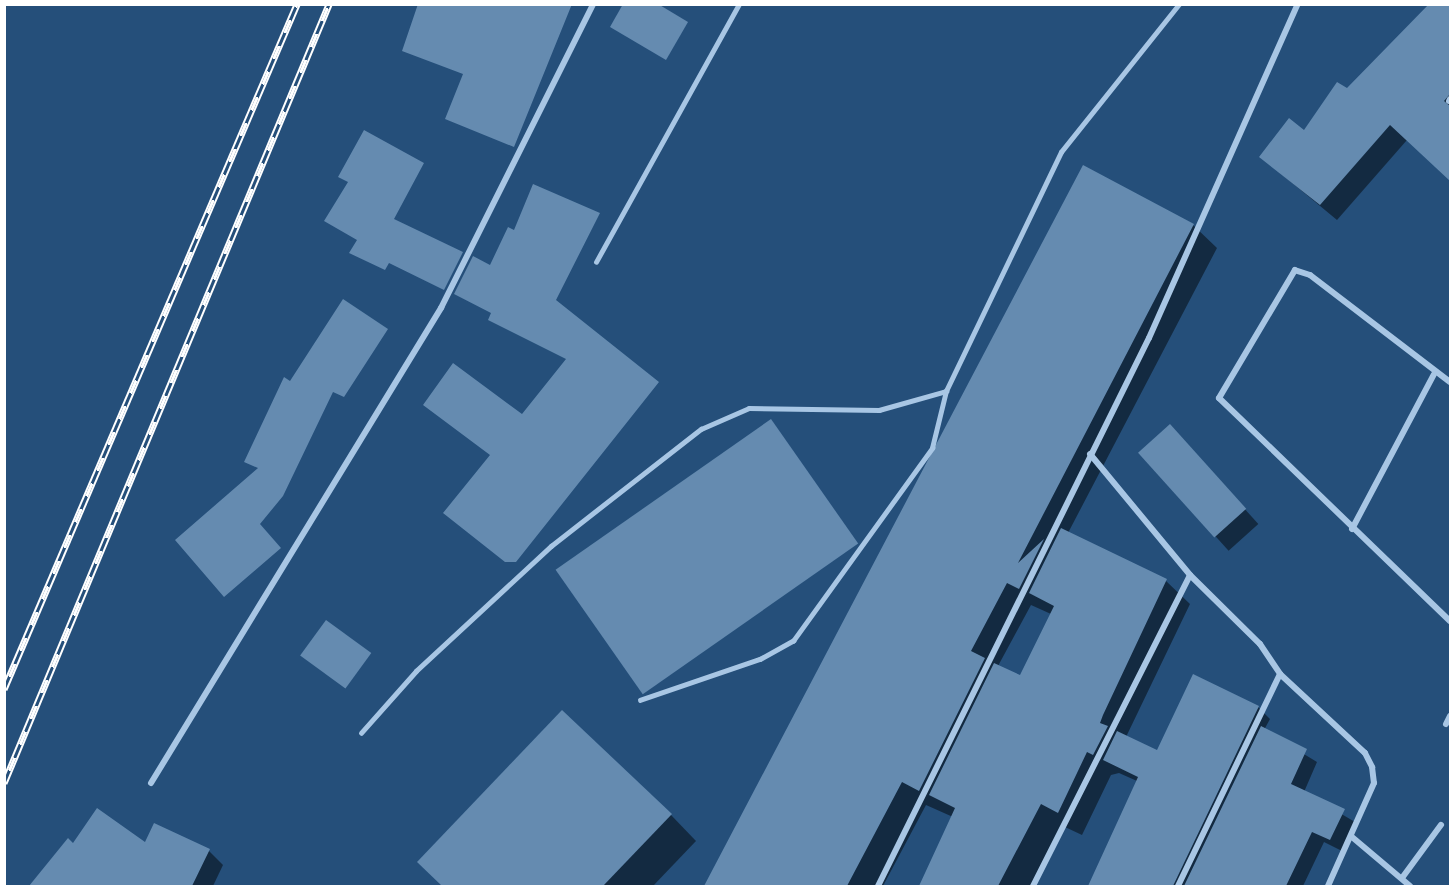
<!DOCTYPE html>
<html>
<head>
<meta charset="utf-8">
<style>
	body { margin:0 }
	#map { position:relative; width:1455px; height:891px; overflow:hidden; background:#254f7a; font-family:"PT Sans",sans-serif }
	div>[style] { position:absolute }
	.shadow>* { inset:0; background:#0007; transform-origin:0 0 }
	.building>* { inset:0; background:#658bb0; transform-origin:0 0 }
	.lane>* { height:4.5px; margin:-2.25px; padding:0 2.25px; transform-origin:2.25px; border-radius:2.25px; background:#a8c6e4 }
	.street>* { height:6px; margin:-3px; padding:0 3px; transform-origin:3px; border-radius:3px; background:#a8c6e4 }
	.rail>* { height:7px; margin-top:-3.5px; transform-origin:0; background:repeating-linear-gradient(90deg,#254f7a 0 14px,#fff 0 28px); box-sizing:border-box; border-block:2px solid #fff }
	span { translate:-50% -50%; white-space:nowrap; text-align:center; line-height:1.15; -webkit-text-stroke:5px #254f7a; paint-order:stroke }
	.frame { position:absolute; inset:0; border:6px solid #fff; pointer-events:none }
</style>
</head>
<body>
<div id="map">
	<div class="shadow">
		<div style="clip-path:polygon(1430px 4px,1450px 4px,1450px 180px,1407px 140px,1337px 220px,1261px 157px,1305px 132px)"></div>
		<div style="clip-path:polygon(evenodd,1084px 167px,1193px 225px,1217px 248px,1068px 533px,1166px 581px,1190px 604px,1126px 737px,1157px 752px,1258px 707px,1270px 719px,1264px 730px,1317px 762px,1304px 792px,1355px 822px,1342px 851px,1324px 842px,1303px 886px,1089px 886px,1137px 781px,1119px 773px,1111px 775px,1082px 835px,1065px 827px,1034px 886px,920px 886px,953px 817px,926px 805px,883px 886px,706px 886px,1084px 167px,1031px 605px,1051px 614px,1021px 677px,998px 666px,1031px 605px)"></div>
		<div style="left:1170px;top:426px;width:132px;height:40px;rotate:48deg"></div>
		<div style="clip-path:polygon(671px 815px,696px 841px,653px 886px,443px 886px,419px 862px)"></div>
		<div style="clip-path:polygon(145px 844px,209px 851px,223px 865px,213px 886px,45px 886px,73px 845px)"></div>
	</div>
	<div class="building">
		<div style="clip-path:polygon(418px 4px,572px 4px,514px 147px,445px 119px,463px 74px,402px 51px)"></div>
		<div style="clip-path:polygon(623px 4px,658px 4px,688px 22px,666px 60px,610px 27px)"></div>
		<div style="clip-path:polygon(1429px 4px,1450px 4px,1450px 94px,1444px 101px,1450px 106px,1450px 181px,1390px 125px,1320px 205px,1259px 157px,1289px 118px,1304px 130px,1337px 82px,1347px 88px)"></div>
		<div style="clip-path:polygon(364px 130px,424px 163px,394px 219px,463px 252px,444px 290px,389px 263px,385px 270px,349px 253px,357px 240px,324px 221px,348px 182px,338px 177px)"></div>
		<div style="clip-path:polygon(1083px 165px,1194px 224px,1018px 563px,1044px 539px,1019px 589px,1007px 583px,971px 651px,985px 658px,919px 791px,902px 782px,847px 886px,704px 886px)"></div>
		<div style="clip-path:polygon(533px 184px,600px 213px,556px 300px,659px 382px,516px 562px,505px 562px,443px 513px,490px 455px,423px 405px,453px 363px,522px 414px,566px 359px,488px 320px,491px 313px,454px 294px,473px 256px,490px 265px,508px 227px,514px 230px)"></div>
		<div style="clip-path:polygon(343px 299px,388px 329px,344px 397px,333px 392px,283px 496px,260px 524px,281px 548px,224px 597px,175px 540px,258px 468px,244px 462px,284px 377px,290px 381px)"></div>
		<div style="left:771px;top:419px;width:152px;height:263px;rotate:55deg"></div>
		<div style="left:1170px;top:424px;width:114px;height:43px;rotate:48deg"></div>
		<div style="clip-path:polygon(1061px 528px,1167px 579px,1103px 715px,1100px 723px,1108px 726px,1093px 755px,1087px 752px,1058px 813px,1041px 804px,998px 886px,919px 886px,955px 808px,929px 795px,994px 663px,1020px 675px,1054px 606px,1029px 593px)"></div>
		<div style="left:326px;top:620px;width:56px;height:44px;rotate:36deg"></div>
		<div style="clip-path:polygon(1193px 674px,1259px 706px,1173px 886px,1088px 886px,1138px 777px,1103px 760px,1117px 731px,1157px 750px)"></div>
		<div style="clip-path:polygon(562px 710px,672px 814px,603px 886px,442px 886px,417px 862px)"></div>
		<div style="clip-path:polygon(1261px 726px,1307px 749px,1291px 784px,1345px 809px,1330px 840px,1312px 832px,1286px 886px,1184px 886px)"></div>
		<div style="clip-path:polygon(97px 808px,145px 842px,154px 823px,210px 849px,192px 886px,29px 886px,68px 838px,73px 843px)"></div>
	</div>
	<div class="lane">
		<div style="left:596px;top:262px;width:295px;rotate:-61deg"></div>
		<div style="left:640px;top:700px;width:127px;rotate:-18.9deg"></div>
		<div style="left:760px;top:659px;width:38px;rotate:-29deg"></div>
		<div style="left:793px;top:641px;width:238px;rotate:-54.2deg"></div>
		<div style="left:932px;top:448px;width:59px;rotate:-76.2deg"></div>
		<div style="left:361px;top:733px;width:83px;rotate:-48.4deg"></div>
		<div style="left:416px;top:671px;width:184px;rotate:-42.8deg"></div>
		<div style="left:551px;top:546px;width:190px;rotate:-38deg"></div>
		<div style="left:701px;top:429px;width:52px;rotate:-23.6deg"></div>
		<div style="left:749px;top:408px;width:130px;rotate:0.9deg"></div>
		<div style="left:879px;top:410px;width:70px;rotate:-15.8deg"></div>
		<div style="left:946px;top:391px;width:265px;rotate:-64.3deg"></div>
		<div style="left:1061px;top:152px;width:189px;rotate:-51.4deg"></div>
	</div>
	<div class="street">
		<div style="left:1449px;top:101px;width:2px;rotate:-63deg"></div>
		<div style="left:1450px;top:382px;width:176px;rotate:-142.6deg"></div>
		<div style="left:1310px;top:275px;width:16px;rotate:-162deg"></div>
		<div style="left:1295px;top:270px;width:149px;rotate:120.7deg"></div>
		<div style="left:1219px;top:398px;width:321px;rotate:44deg"></div>
		<div style="left:1090px;top:454px;width:157px;rotate:50.4deg"></div>
		<div style="left:1352px;top:529px;width:175px;rotate:-62.1deg"></div>
		<div style="left:1280px;top:674px;width:116px;rotate:42.9deg"></div>
		<div style="left:1365px;top:753px;width:16px;rotate:63deg"></div>
		<div style="left:1372px;top:767px;width:16px;rotate:83deg"></div>
		<div style="left:1374px;top:783px;width:113px;rotate:114.1deg"></div>
		<div style="left:1446px;top:724px;width:9px;rotate:-63deg"></div>
		<div style="left:151px;top:783px;width:557px;rotate:-58.59deg"></div>
		<div style="left:441px;top:308px;width:340px;rotate:-63.4deg"></div>
		<div style="left:1352px;top:837px;width:76px;rotate:40.2deg"></div>
		<div style="left:1402px;top:878px;width:66px;rotate:-53.7deg"></div>
		<div style="left:878px;top:886px;width:611px;rotate:-63.69deg"></div>
		<div style="left:1149px;top:338px;width:366px;rotate:-66deg"></div>
		<div style="left:1033px;top:886px;width:348px;rotate:-63.2deg"></div>
		<div style="left:1190px;top:575px;width:98px;rotate:44.6deg"></div>
		<div style="left:1260px;top:644px;width:36px;rotate:56deg"></div>
		<div style="left:1280px;top:674px;width:235px;rotate:115.7deg"></div>
	</div>
	<div class="rail">
		<div style="left:4px;top:689px;width:745px;rotate:-66.84deg"></div>
		<div style="left:4px;top:783px;width:844px;rotate:-67.35deg"></div>
	</div>
	<div class="frame"></div>
</div>
</body>
</html>
